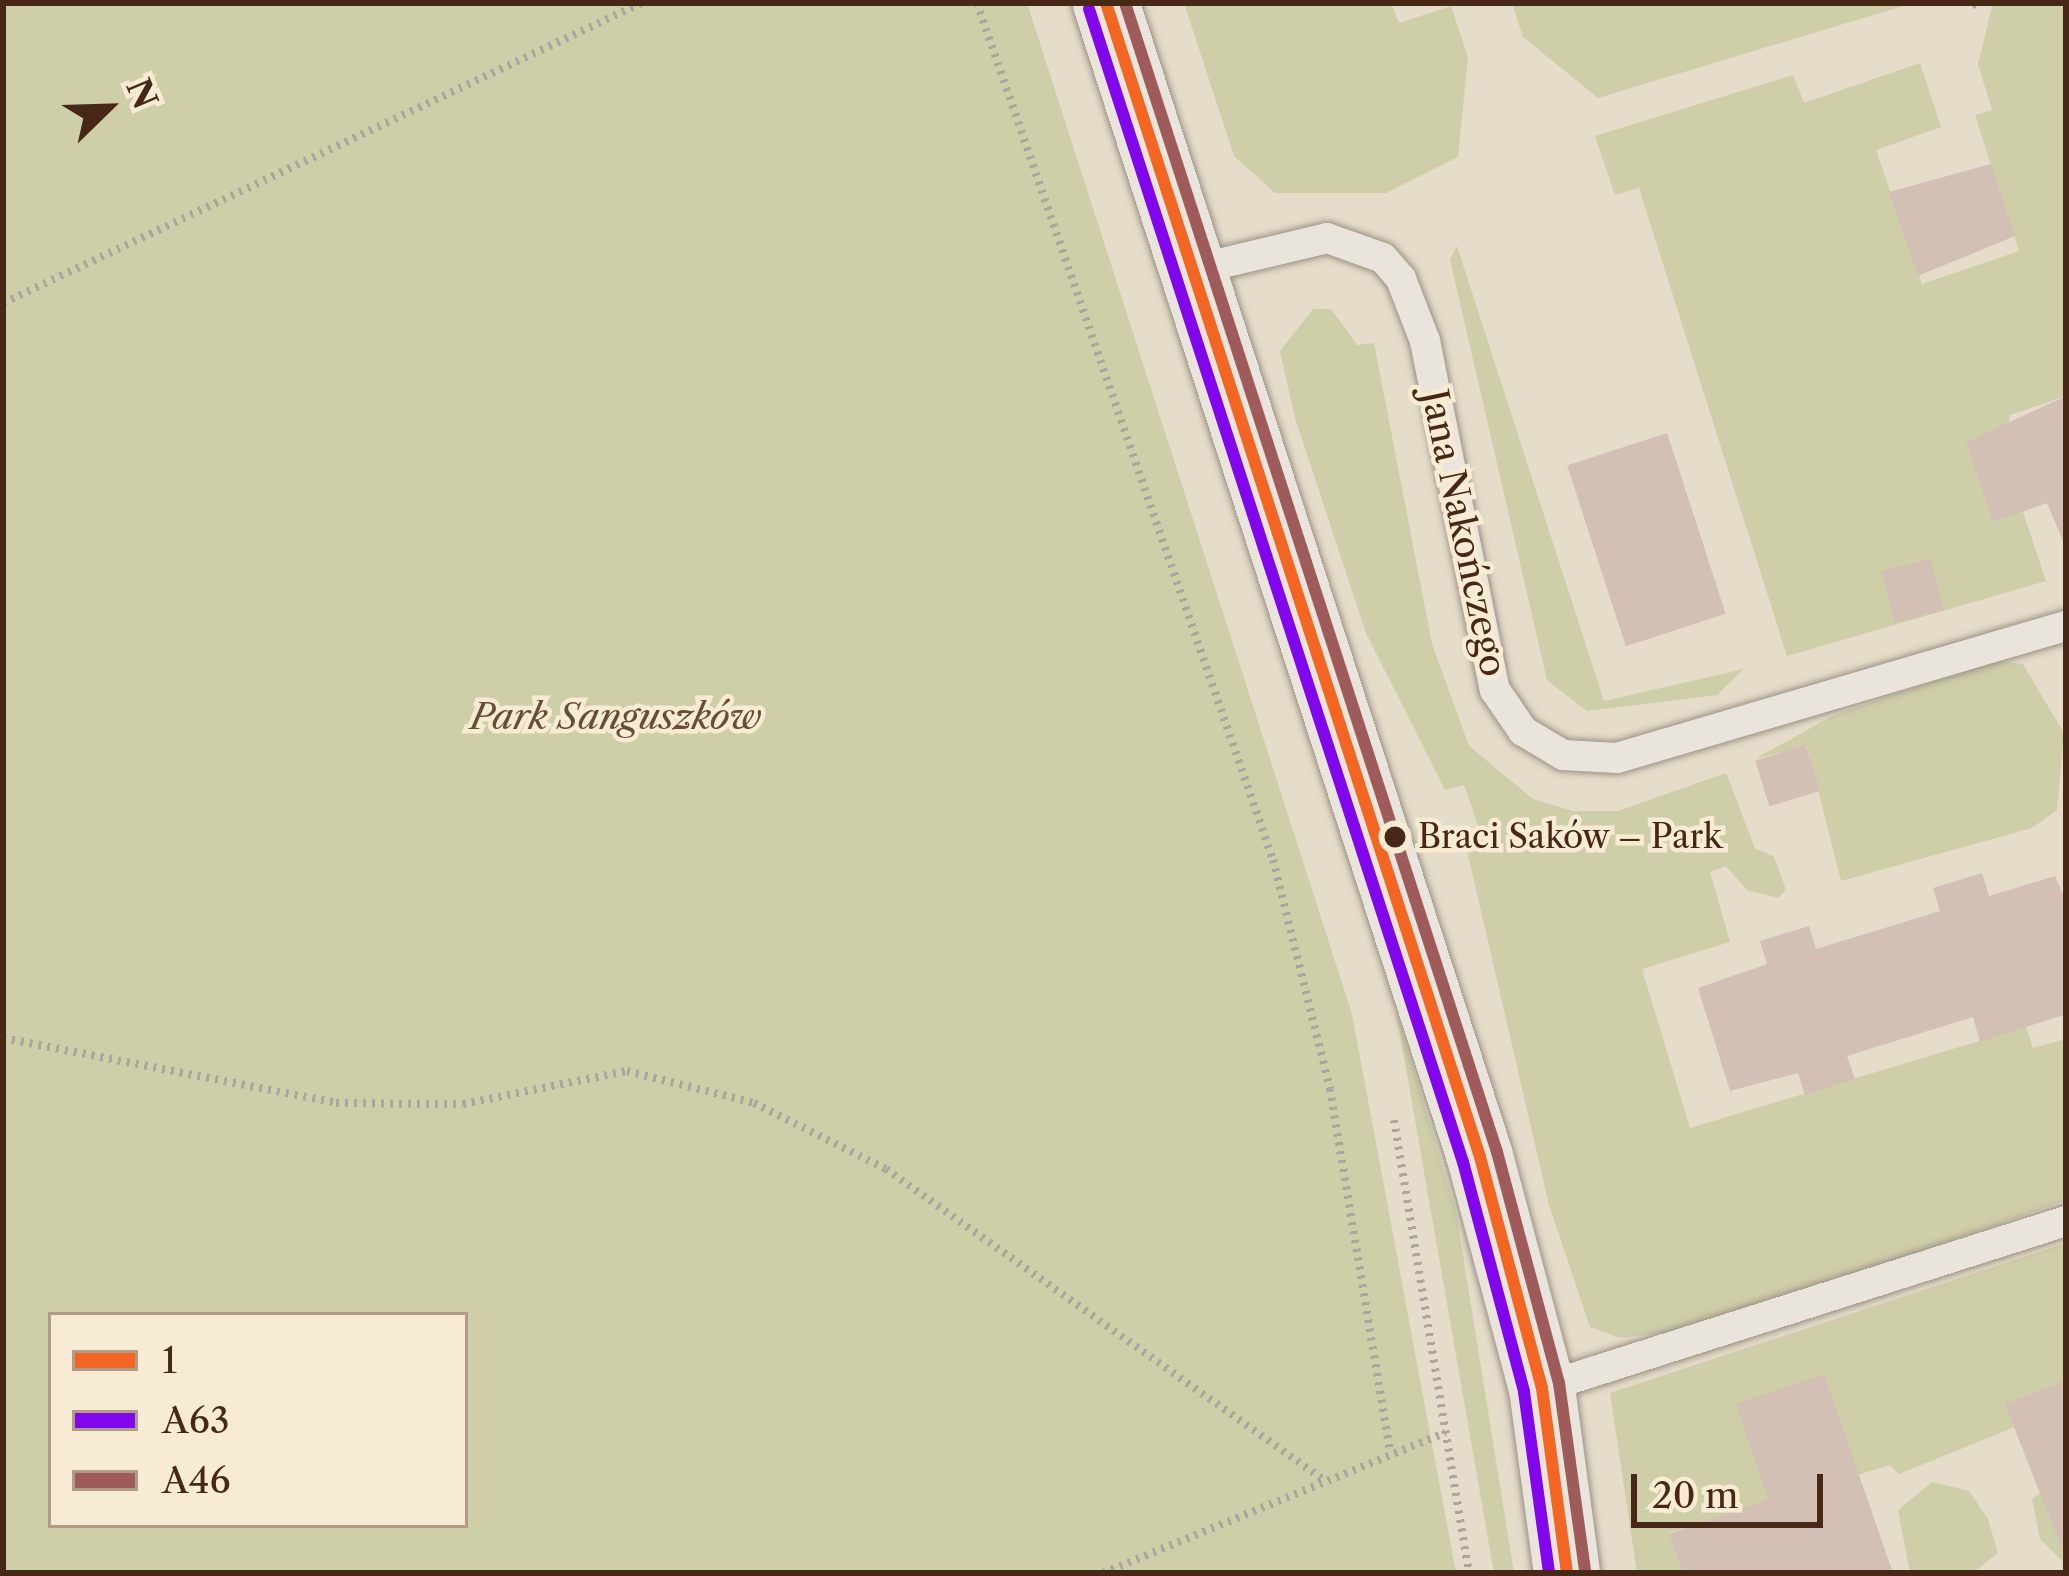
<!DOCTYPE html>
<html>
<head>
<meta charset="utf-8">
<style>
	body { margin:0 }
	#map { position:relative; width:2069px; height:1576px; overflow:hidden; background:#e5dcc9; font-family:"Libre Caslon Text",serif }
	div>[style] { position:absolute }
	.green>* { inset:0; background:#cecea9 }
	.building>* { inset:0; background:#d3c0b4; transform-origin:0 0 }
	.path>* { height:8px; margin-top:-4px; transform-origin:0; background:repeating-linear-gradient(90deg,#ada69d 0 3px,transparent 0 9px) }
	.roads { filter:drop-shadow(0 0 3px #9d9386) drop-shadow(0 0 3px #9d9386) }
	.lane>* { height:30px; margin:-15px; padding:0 15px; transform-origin:15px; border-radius:15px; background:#eae5dc }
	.secondary>* { height:66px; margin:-33px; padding:0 33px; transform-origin:33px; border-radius:33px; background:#eae5dc }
	.bus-1>* { height:12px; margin:-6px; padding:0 6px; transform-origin:6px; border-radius:6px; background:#f26522 }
	.bus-2>* { height:12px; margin:-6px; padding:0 6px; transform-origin:6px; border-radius:6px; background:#8206eb }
	.bus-3>* { height:12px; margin:-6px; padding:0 6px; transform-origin:6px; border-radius:6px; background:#9e5b5a }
	.dots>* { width:33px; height:33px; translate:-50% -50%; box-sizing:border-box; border:6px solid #f7ebd3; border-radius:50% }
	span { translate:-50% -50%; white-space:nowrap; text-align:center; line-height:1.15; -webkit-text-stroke:9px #f7ebd3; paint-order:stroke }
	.bus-label { font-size:33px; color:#472816 }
	.left { translate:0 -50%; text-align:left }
	.street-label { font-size:36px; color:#472816 }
	.park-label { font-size:36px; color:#644e34; font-style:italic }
	.frame { position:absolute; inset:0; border:6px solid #472816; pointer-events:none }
	.legend { position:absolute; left:48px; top:1312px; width:420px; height:216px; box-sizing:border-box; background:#f7ebd3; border:3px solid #b19d87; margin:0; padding:15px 21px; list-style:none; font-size:36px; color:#472816 }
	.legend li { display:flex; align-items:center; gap:24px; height:60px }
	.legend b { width:60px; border:3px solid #b19d87 }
	.north { position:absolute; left:48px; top:48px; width:120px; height:120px; -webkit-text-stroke:9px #f7ebd3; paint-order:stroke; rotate:67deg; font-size:33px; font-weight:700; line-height:48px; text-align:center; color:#472816 }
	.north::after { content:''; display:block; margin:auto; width:42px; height:54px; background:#472816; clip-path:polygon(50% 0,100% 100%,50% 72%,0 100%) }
	.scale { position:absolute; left:1631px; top:1474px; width:192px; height:54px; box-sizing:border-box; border:6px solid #472816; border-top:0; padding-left:15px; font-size:36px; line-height:42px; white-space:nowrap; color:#472816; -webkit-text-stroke:9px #f7ebd3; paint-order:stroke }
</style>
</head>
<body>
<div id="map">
	<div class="green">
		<div style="clip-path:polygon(evenodd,3px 3px,1027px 3px,1352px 1014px,1456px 1573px,3px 1573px,3px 3px,51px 1315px,465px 1315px,465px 1525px,51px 1525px,51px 1315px)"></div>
		<div style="clip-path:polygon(1184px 3px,1391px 3px,1399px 23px,1451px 6px,1468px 57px,1458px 157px,1386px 193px,1275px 193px,1234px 156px)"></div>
		<div style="clip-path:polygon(1512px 3px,1913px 3px,1598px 98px,1523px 37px)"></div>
		<div style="clip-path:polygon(1993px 3px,2066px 3px,2066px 396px,2010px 415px,1993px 521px,2023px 512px,2046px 581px,1787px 656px,1639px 188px,1615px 195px,1595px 136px,1793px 75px,1804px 103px,1920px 63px,1941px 127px,1876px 150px,1922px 284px,2019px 251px,1975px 115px,1992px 110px,1978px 64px)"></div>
		<div style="clip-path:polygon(1457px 246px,1604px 701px,1744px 669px,1717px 695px,1587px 711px,1547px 680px,1450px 260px)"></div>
		<div style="clip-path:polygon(1313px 309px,1331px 309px,1357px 345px,1374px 343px,1432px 644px,1469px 746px,1533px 799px,1573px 811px,1618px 811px,1726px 773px,1755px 848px,1774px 857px,1786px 890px,1778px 898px,1747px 890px,1726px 866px,1710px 872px,1730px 942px,1642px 969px,1690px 1128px,2026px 1027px,2033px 1048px,2066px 1039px,2066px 1200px,1704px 1328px,1620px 1338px,1590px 1327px,1549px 1205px,1466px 846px,1483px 839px,1464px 785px,1445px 790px,1366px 633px,1295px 418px,1280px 351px)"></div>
		<div style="clip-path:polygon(1994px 661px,2023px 664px,2064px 733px,2057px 810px,2032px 828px,1841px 881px,1807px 746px,1755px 759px,1834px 715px)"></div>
		<div style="clip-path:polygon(1396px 1011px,1456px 1212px,1514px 1573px,1494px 1573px)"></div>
		<div style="clip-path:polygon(2066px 1243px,2066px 1387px,2006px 1404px,2015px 1427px,1899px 1474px,1890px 1465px,1669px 1533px,1683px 1573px,1637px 1573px,1610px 1393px)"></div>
		<div style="clip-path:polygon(2066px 1474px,2066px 1565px,2040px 1539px,2032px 1499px)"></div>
		<div style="clip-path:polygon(1932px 1482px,1969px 1491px,1988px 1519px,1998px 1553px,1972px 1573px,1910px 1573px,1898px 1510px)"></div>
	</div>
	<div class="building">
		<div style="clip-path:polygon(1991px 164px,2015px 236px,1918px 276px,1889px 192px)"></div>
		<div style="clip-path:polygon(2066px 396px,2066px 548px,2047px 503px,1993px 522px,1966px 442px)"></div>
		<div style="left:1667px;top:433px;width:190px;height:105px;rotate:72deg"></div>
		<div style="left:1931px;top:559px;width:53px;height:51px;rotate:76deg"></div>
		<div style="left:1806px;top:745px;width:48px;height:53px;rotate:73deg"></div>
		<div style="clip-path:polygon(1982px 873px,1989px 896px,2055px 876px,2066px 902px,2066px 1014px,1980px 1042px,1973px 1017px,1847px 1056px,1855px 1079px,1805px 1095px,1798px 1073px,1730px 1091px,1698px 988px,1767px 964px,1760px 941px,1809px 926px,1816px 949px,1940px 911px,1933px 888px)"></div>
		<div style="clip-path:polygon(1824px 1374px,1893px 1573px,1683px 1573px,1669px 1534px,1768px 1499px,1736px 1404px)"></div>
		<div style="clip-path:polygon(2066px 1380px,2066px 1548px,2062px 1549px,2005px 1404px)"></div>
	</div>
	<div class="path">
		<div style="left:977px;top:3px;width:907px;rotate:70.95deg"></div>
		<div style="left:1273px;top:860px;width:236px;rotate:76deg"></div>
		<div style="left:1330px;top:1089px;width:368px;rotate:80.6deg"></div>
		<div style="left:1972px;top:5px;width:7px;rotate:-16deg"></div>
		<div style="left:3px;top:303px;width:705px;rotate:-25.18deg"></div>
		<div style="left:3px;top:1038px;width:339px;rotate:11deg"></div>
		<div style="left:336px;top:1103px;width:127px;rotate:0.5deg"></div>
		<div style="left:463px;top:1104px;width:167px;rotate:-11.4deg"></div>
		<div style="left:627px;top:1071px;width:131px;rotate:14.1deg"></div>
		<div style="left:754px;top:1103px;width:148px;rotate:26.6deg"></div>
		<div style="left:886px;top:1169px;width:537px;rotate:35.38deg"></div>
		<div style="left:1394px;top:1120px;width:459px;rotate:80.6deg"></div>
		<div style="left:1103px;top:1573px;width:370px;rotate:-22.3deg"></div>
	</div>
	<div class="roads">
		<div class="lane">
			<div style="left:1189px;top:271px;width:142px;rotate:-13.4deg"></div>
			<div style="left:1327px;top:238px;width:59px;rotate:19.7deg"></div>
			<div style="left:1383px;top:258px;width:28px;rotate:49deg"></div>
			<div style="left:1401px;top:279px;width:66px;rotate:68.8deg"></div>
			<div style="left:1425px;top:341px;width:356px;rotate:78.7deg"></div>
			<div style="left:1495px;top:690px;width:50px;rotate:55.7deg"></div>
			<div style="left:1523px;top:731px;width:47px;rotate:31deg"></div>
			<div style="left:1563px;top:755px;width:54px;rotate:3.2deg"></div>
			<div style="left:1617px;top:758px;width:468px;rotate:-16.4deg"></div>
			<div style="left:1542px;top:1388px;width:550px;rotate:-17.68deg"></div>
		</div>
		<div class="secondary">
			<div style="left:1106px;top:3px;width:1213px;rotate:72.04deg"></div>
			<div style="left:1480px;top:1157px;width:239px;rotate:75deg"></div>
			<div style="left:1542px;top:1388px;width:187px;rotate:82.3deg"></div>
		</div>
	</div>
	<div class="bus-1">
		<div style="left:1106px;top:3px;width:1213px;rotate:72.04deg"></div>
		<div style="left:1480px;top:1157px;width:239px;rotate:75deg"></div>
		<div style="left:1542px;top:1388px;width:187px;rotate:82.3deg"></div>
	</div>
	<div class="bus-2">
		<div style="left:1089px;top:9px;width:1212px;rotate:72.03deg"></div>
		<div style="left:1463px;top:1162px;width:238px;rotate:75.1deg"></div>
		<div style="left:1524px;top:1392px;width:183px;rotate:82.1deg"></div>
	</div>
	<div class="bus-3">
		<div style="left:1125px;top:3px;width:1208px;rotate:72.06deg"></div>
		<div style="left:1497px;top:1152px;width:239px;rotate:75deg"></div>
		<div style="left:1559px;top:1383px;width:190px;rotate:82.1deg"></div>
	</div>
	<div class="dots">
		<div style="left:1395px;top:837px;background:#472816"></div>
	</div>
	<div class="bus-label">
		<span class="left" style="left:1418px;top:837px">Braci Saków – Park</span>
	</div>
	<div class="street-label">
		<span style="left:1464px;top:533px;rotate:78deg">Jana Nakończego</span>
	</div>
	<div class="park-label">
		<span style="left:616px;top:717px">Park Sanguszków</span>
	</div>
	<div class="frame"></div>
	<ul class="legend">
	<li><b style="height:15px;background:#f26522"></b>1</li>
	<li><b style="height:15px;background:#8206eb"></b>A63</li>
	<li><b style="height:15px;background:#9e5b5a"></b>A46</li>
	</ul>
	<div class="north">N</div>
	<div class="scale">20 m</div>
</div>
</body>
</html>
